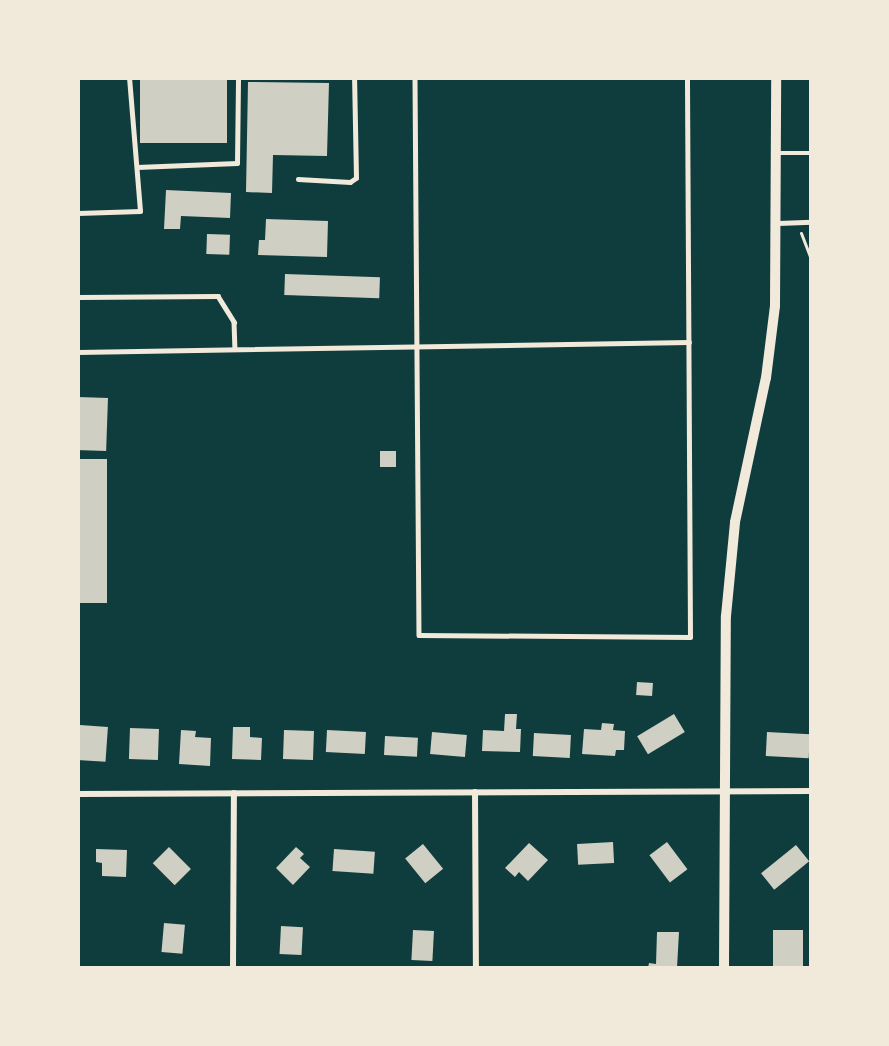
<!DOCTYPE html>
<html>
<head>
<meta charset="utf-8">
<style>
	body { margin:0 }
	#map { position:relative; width:889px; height:1046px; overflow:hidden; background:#0f3d3e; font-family:"Varela Round",sans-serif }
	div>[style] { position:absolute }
	.building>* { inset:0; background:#cfcfc3; transform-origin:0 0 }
	.path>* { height:3px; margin:-1.5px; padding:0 1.5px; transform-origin:1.5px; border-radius:1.5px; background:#f1e9da }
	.service>* { height:4.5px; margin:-2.25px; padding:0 2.25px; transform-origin:2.25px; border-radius:2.25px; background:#f1e9da }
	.minor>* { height:6px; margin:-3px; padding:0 3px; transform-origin:3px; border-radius:3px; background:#f1e9da }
	.tertiary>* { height:10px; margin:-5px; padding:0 5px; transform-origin:5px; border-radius:5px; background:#f1e9da }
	span { translate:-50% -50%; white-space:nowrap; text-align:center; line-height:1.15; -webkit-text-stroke:4.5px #f1e9da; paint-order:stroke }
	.frame { position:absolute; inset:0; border:80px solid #f1e9da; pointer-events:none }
</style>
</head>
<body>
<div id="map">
	<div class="building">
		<div style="left:140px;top:78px;width:87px;height:65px"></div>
		<div style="clip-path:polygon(248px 82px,329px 83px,327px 156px,273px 155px,272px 193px,246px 192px)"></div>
		<div style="clip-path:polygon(166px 190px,231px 193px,230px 218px,181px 216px,180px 229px,164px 229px)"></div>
		<div style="clip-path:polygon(266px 219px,328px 221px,327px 257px,258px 255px,259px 240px,265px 240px)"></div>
		<div style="left:207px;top:234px;width:23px;height:20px;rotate:2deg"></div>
		<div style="left:285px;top:274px;width:95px;height:21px;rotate:2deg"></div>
		<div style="left:78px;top:397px;width:30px;height:53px;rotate:2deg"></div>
		<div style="left:380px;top:451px;width:16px;height:16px"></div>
		<div style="left:78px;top:459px;width:29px;height:144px"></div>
		<div style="left:637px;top:682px;width:16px;height:13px;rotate:4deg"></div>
		<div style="clip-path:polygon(505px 714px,517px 714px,516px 729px,521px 729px,520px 752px,482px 751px,483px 730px,504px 731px)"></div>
		<div style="left:674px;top:714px;width:21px;height:43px;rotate:59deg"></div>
		<div style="clip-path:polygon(602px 723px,614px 724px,613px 730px,625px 731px,624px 750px,616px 750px,615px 756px,582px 754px,584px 729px,601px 730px)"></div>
		<div style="left:80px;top:725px;width:28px;height:35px;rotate:4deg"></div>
		<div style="clip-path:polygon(233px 727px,250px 727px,250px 737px,262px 738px,261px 760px,232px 759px)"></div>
		<div style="left:130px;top:728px;width:29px;height:31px;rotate:2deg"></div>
		<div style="clip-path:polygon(181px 730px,196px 731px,195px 737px,211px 738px,210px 766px,179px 764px)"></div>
		<div style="left:284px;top:730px;width:30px;height:29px;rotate:2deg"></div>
		<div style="left:327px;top:730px;width:39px;height:22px;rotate:3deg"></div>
		<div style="left:432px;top:732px;width:35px;height:22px;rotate:5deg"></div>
		<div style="left:767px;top:732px;width:43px;height:24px;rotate:3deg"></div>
		<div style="left:534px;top:733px;width:37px;height:23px;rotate:3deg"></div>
		<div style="left:385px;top:736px;width:33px;height:19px;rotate:3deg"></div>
		<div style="left:613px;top:842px;width:21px;height:36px;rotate:87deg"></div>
		<div style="left:667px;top:842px;width:34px;height:22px;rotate:53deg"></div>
		<div style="clip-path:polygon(529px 843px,548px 860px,528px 881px,519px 872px,515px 877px,505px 868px)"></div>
		<div style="left:423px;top:844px;width:32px;height:23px;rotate:51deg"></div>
		<div style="left:796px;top:845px;width:21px;height:45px;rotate:51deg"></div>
		<div style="left:169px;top:847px;width:31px;height:23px;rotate:45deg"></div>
		<div style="clip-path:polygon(296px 847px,304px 854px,300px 858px,310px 867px,293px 885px,276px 868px)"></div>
		<div style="clip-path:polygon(96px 849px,127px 850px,126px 877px,102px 876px,102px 863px,96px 862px)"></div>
		<div style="left:334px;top:849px;width:41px;height:22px;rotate:4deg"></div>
		<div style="left:164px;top:923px;width:21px;height:29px;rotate:5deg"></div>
		<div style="left:281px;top:926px;width:22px;height:28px;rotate:3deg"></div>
		<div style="left:413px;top:930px;width:21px;height:30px;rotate:3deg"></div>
		<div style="left:773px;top:930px;width:30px;height:38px"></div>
		<div style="clip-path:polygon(657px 932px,679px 932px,677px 968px,648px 968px,649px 963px,656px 964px)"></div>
	</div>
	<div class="path">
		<div style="left:801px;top:233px;width:28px;rotate:69deg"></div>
	</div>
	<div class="service">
		<div style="left:415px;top:78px;width:557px;rotate:89.59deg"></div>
		<div style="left:419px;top:635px;width:271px;rotate:0.4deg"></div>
		<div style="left:690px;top:637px;width:559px;rotate:-90.31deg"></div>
		<div style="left:777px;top:153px;width:34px"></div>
		<div style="left:137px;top:167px;width:100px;rotate:-2.3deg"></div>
		<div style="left:237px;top:163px;width:85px;rotate:-89.3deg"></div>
		<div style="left:298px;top:179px;width:52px;rotate:3.3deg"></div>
		<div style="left:350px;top:182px;width:7px;rotate:-34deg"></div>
		<div style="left:356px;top:178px;width:100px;rotate:-91.1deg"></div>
		<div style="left:78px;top:213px;width:62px;rotate:-1.8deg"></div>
		<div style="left:140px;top:211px;width:133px;rotate:-94.7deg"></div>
		<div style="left:778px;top:223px;width:33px;rotate:-2deg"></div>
		<div style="left:78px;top:297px;width:140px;rotate:-0.4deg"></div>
		<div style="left:218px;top:296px;width:31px;rotate:58deg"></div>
		<div style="left:234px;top:322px;width:27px;rotate:88deg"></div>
		<div style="left:78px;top:352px;width:611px;rotate:-0.94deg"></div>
	</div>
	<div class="minor">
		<div style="left:475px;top:792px;width:176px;rotate:89.7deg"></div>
		<div style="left:78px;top:794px;width:733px;rotate:-0.23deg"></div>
		<div style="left:233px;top:968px;width:175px;rotate:-89.7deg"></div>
	</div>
	<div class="tertiary">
		<div style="left:724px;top:968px;width:352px;rotate:-89.7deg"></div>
		<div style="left:726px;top:616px;width:94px;rotate:-84.5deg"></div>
		<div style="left:735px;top:522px;width:147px;rotate:-77.9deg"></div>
		<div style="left:766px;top:378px;width:73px;rotate:-82.9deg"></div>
		<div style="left:775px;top:306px;width:228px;rotate:-89.7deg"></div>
	</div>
	<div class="frame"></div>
</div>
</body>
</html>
